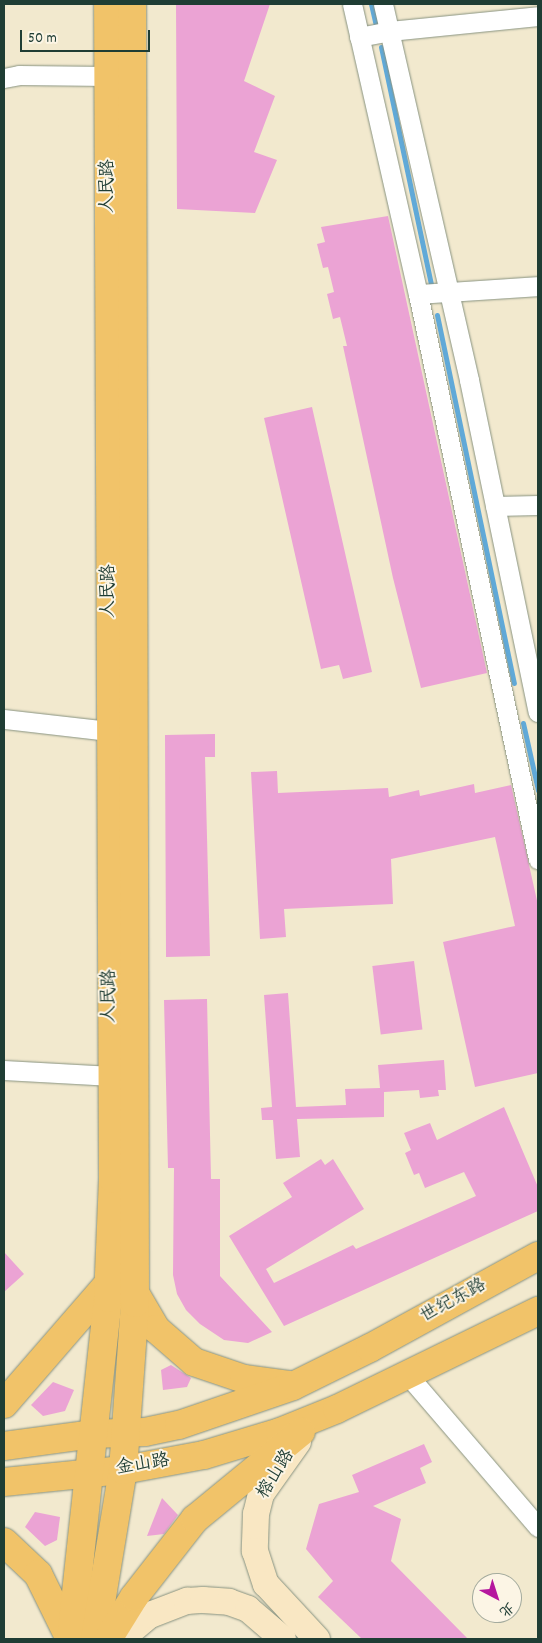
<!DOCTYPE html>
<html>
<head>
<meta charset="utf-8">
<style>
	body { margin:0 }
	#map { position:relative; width:542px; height:1643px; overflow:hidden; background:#f2e9ce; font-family:Dekko,"LXGW WenKai TC",sans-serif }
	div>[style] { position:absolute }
	.stream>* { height:5px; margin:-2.5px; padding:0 2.5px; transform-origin:2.5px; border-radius:2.5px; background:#60a9d8 }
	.building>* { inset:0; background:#eba3d4; transform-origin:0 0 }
	.roads { filter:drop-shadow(0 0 1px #889381) drop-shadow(0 0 1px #889381) }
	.minor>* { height:19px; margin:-9.5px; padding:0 9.5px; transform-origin:9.5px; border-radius:9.5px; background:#fff }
	.secondary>* { height:26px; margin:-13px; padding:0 13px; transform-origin:13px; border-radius:13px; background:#f9e7c3 }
	.primary>* { height:28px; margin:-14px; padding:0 14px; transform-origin:14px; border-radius:14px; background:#f1c369 }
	span { translate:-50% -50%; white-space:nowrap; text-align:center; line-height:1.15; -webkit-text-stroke:4px #fcf5e5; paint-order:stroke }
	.street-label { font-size:18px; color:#1f3d34 }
	.frame { position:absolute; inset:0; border:5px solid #1f3d34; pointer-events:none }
	.north { position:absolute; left:472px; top:1573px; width:50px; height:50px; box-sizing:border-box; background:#fcf5e5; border:1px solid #a4ab9e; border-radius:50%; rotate:140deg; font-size:14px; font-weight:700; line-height:20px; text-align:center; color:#1f3d34 }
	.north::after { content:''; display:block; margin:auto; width:18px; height:22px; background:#b5179e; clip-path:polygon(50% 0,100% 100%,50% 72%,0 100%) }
	.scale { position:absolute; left:20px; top:30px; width:130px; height:22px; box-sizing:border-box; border:2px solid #1f3d34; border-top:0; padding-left:6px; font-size:15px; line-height:18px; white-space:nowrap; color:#1f3d34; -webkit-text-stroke:4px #fcf5e5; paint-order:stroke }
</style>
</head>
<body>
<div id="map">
	<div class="stream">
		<div style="left:371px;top:4px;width:26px;rotate:77deg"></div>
		<div style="left:381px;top:47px;width:242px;rotate:78.1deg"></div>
		<div style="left:437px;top:315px;width:376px;rotate:78.2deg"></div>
		<div style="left:523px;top:723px;width:69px;rotate:77.4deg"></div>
	</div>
	<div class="building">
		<div style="clip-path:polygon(176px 4px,270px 4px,244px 81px,275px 96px,254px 152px,277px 160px,255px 213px,177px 209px)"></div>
		<div style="clip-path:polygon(388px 216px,487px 673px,421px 688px,393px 578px,343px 346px,347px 346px,340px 317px,333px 319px,327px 294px,334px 292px,328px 267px,323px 268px,317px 244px,325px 242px,321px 227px)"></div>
		<div style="clip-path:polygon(312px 407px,372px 672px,343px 679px,339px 665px,321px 669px,264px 418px)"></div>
		<div style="clip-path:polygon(215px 734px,215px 757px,205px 757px,210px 956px,166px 957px,165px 735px)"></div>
		<div style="clip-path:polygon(277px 771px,278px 793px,388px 788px,389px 797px,419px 790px,420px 796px,474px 784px,475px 793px,511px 785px,538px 905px,538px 1073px,475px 1087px,443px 942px,515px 926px,495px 837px,391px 859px,393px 904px,284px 909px,286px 937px,260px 939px,251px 772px)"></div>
		<div style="left:414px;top:961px;width:69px;height:42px;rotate:83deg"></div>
		<div style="clip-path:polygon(288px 993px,296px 1107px,346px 1105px,345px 1089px,380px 1088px,378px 1065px,444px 1060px,446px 1090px,438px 1090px,439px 1096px,420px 1098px,419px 1090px,384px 1092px,384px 1117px,297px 1119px,300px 1157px,276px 1159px,273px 1120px,262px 1120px,261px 1108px,272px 1107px,264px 995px)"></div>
		<div style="clip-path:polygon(207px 999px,211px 1179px,220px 1179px,220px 1276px,272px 1332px,248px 1343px,224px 1340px,200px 1324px,186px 1310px,177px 1294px,173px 1275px,174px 1168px,168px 1168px,164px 1000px)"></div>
		<div style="clip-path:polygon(504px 1107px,538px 1187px,538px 1211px,284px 1326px,229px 1236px,292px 1197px,283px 1183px,321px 1159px,325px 1165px,333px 1159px,364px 1209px,266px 1269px,274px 1283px,353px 1245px,356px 1249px,476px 1196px,464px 1172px,425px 1188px,419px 1173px,414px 1175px,405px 1153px,411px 1150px,404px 1133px,430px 1123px,437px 1140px)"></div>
		<div style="clip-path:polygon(4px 1252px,24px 1274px,4px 1292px)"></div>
		<div style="clip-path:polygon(171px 1365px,191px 1378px,187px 1387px,163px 1390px,161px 1370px)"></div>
		<div style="clip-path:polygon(53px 1382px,74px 1390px,65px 1411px,43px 1416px,31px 1405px)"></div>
		<div style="clip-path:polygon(424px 1444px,432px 1462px,420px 1468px,426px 1483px,373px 1506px,401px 1519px,391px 1561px,468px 1639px,362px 1639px,318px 1597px,333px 1581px,306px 1549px,319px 1504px,359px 1492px,352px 1475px)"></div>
		<div style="clip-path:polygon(162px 1498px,178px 1515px,164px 1534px,147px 1536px)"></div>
		<div style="clip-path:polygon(35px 1512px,60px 1517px,57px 1540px,45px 1546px,25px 1527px)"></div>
	</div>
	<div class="roads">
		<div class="minor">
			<div style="left:352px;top:4px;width:297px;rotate:77.2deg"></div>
			<div style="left:418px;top:294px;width:578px;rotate:78.01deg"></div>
			<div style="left:383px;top:4px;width:386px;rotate:77.1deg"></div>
			<div style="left:469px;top:380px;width:339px;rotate:78.3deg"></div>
			<div style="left:359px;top:37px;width:31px;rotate:-11deg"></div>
			<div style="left:389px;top:31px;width:150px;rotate:-5.7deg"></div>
			<div style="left:4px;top:78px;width:15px;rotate:-11deg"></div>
			<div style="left:19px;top:75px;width:89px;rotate:0.6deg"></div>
			<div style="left:418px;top:294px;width:120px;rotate:-3.8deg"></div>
			<div style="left:495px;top:506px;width:43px;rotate:-1.3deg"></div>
			<div style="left:4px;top:719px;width:107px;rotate:6.5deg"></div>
			<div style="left:4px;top:1070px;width:108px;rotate:3.2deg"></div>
			<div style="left:406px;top:1373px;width:203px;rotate:49.4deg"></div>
		</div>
		<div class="secondary">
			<div style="left:298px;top:1442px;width:64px;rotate:125.4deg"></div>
			<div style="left:261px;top:1494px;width:21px;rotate:104deg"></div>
			<div style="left:256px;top:1514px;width:37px;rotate:92deg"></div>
			<div style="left:255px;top:1551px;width:35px;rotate:72deg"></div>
			<div style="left:266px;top:1584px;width:75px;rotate:47.2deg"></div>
			<div style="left:121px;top:1639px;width:38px;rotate:-40deg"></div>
			<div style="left:150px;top:1615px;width:40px;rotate:-21deg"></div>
			<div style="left:187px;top:1601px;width:16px;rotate:-4deg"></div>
			<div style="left:203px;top:1600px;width:26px;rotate:4deg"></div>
			<div style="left:229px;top:1602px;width:20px;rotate:20deg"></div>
			<div style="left:248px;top:1609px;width:46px;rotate:40.6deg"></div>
		</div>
		<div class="primary">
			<div style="left:135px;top:1293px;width:42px;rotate:59.7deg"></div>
			<div style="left:156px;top:1329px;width:50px;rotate:41deg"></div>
			<div style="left:194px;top:1362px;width:53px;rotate:18.8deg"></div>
			<div style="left:244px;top:1379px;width:45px;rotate:7.6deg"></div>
			<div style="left:4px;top:1404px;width:159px;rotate:-49.1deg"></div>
			<div style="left:4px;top:1446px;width:91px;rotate:-7.6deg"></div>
			<div style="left:94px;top:1434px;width:51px;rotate:-2.2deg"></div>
			<div style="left:145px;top:1432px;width:35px;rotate:-12deg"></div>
			<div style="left:179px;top:1425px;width:120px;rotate:-18.9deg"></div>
			<div style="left:293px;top:1386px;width:86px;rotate:-26.3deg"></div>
			<div style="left:370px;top:1348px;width:192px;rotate:-28.7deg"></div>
			<div style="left:4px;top:1482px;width:120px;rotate:-5.8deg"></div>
			<div style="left:123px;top:1470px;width:82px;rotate:-10.5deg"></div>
			<div style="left:204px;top:1455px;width:79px;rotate:-16.8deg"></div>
			<div style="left:280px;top:1432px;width:61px;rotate:-22deg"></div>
			<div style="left:337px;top:1409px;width:224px;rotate:-26deg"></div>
			<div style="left:4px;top:1542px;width:47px;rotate:43.3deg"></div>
			<div style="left:38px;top:1574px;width:72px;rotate:63.8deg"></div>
			<div style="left:71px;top:1639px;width:343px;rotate:-83.8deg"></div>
			<div style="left:108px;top:1298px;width:119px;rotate:-87.6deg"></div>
			<div style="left:113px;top:1179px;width:1175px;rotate:-90.24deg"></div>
			<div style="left:95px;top:1639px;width:171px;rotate:-80.6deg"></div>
			<div style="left:123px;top:1470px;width:167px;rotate:-85.9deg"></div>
			<div style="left:135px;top:1303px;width:1299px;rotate:-90.13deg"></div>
			<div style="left:108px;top:1639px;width:49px;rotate:-58.2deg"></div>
			<div style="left:134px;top:1597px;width:99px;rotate:-52deg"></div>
			<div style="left:195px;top:1519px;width:137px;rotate:-39.4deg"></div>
		</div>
	</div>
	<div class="street-label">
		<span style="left:109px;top:186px;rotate:-90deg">人民路</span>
		<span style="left:110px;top:591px;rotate:-90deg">人民路</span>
		<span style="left:111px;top:996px;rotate:-90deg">人民路</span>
		<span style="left:454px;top:1302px;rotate:-29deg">世纪东路</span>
		<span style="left:143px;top:1466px;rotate:-9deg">金山路</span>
		<span style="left:277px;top:1475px;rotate:-58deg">榕山路</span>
	</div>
	<div class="frame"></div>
	<div class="north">北</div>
	<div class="scale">50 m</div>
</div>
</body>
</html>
